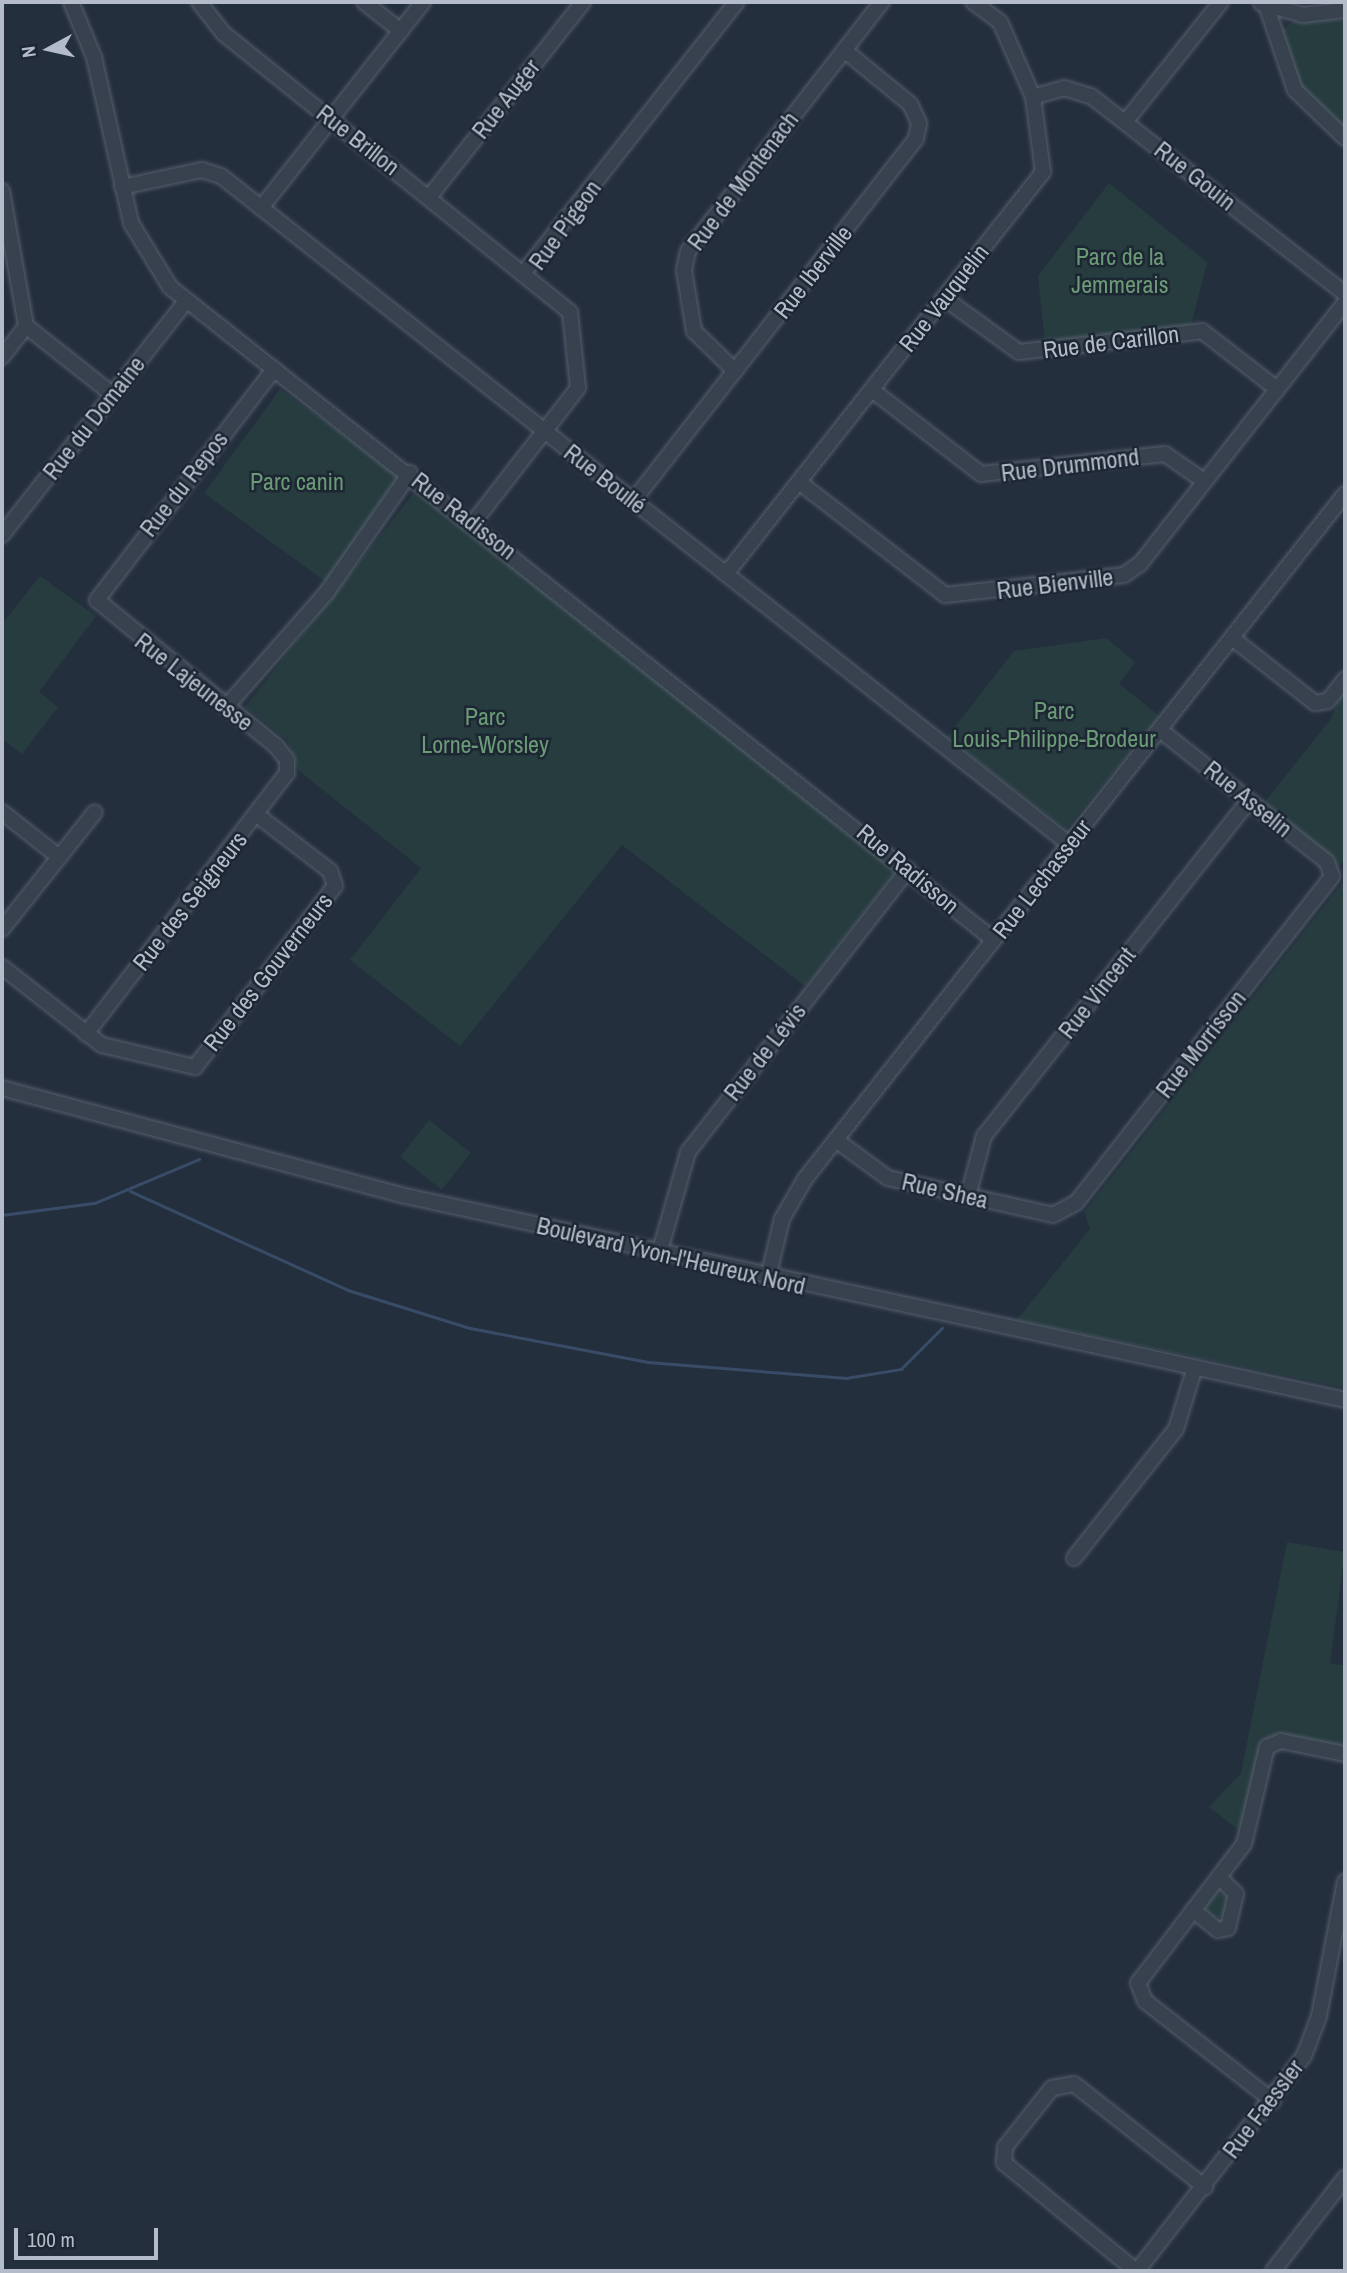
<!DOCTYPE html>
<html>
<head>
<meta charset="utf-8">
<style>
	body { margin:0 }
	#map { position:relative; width:1347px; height:2273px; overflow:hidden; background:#242f3e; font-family:"Archivo Narrow",sans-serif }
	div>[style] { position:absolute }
	.green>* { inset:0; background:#263c3f; transform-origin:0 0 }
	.round { border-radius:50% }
	.stream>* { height:2.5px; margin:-1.25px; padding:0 1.25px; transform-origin:1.25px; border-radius:1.25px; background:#394c67 }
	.roads { filter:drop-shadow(0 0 2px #565f6c) drop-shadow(0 0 2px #565f6c) }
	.minor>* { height:14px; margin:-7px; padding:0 7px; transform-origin:7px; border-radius:7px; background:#38414e }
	span { translate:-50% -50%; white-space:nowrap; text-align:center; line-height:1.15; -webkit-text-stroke:5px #1d2633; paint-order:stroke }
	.street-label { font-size:24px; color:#b4bcc9 }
	.park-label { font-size:24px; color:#6b9a76 }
	.frame { position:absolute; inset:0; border:4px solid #b4bcc9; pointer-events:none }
	.north { position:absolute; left:14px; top:14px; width:70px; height:70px; -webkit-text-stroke:5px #1d2633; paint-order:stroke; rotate:262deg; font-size:19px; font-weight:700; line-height:28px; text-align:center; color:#b4bcc9 }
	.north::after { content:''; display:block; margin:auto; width:24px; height:32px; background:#b4bcc9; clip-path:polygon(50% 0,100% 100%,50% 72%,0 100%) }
	.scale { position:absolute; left:14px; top:2228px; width:144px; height:32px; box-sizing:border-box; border:4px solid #b4bcc9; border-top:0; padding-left:9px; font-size:21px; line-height:24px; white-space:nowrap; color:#b4bcc9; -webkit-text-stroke:5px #1d2633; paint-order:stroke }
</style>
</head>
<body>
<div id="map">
	<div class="green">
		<div style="clip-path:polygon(1345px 19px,1345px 128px,1300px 85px,1281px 31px,1292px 22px)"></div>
		<div style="clip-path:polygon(1109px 183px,1207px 262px,1191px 325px,1045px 343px,1038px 276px)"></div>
		<div style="left:280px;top:389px;width:150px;height:129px;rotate:36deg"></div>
		<div style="clip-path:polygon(416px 490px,896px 870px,805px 986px,622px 845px,460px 1046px,350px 960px,421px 868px,299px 771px,287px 740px,245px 707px)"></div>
		<div style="clip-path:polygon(40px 576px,96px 616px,39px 692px,58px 707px,22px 754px,2px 739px,2px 624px)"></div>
		<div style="clip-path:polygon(1106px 638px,1135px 662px,1119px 684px,1160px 716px,1066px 829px,947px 737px,1014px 651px)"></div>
		<div style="clip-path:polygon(1345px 689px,1345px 859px,1339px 867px,1264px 803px,1330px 720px)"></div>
		<div style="clip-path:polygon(1345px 870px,1345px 1388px,1017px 1320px,1090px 1229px,1084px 1212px,1343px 882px)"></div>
		<div style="left:429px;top:1120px;width:53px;height:47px;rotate:38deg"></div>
		<div style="clip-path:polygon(1287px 1542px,1345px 1552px,1330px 1663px,1345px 1666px,1345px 1746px,1284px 1735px,1263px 1743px,1241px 1832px,1209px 1807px,1241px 1773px)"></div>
		<div class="round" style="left:1206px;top:1893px;width:24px;height:24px"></div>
	</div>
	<div class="stream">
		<div style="left:130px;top:1191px;width:239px;rotate:24.4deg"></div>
		<div style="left:348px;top:1290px;width:128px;rotate:17.3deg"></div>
		<div style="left:470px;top:1328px;width:181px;rotate:10.8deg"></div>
		<div style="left:648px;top:1362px;width:199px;rotate:4.6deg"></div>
		<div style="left:846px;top:1378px;width:56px;rotate:-9.3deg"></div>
		<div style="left:901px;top:1369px;width:58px;rotate:-45deg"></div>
		<div style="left:2px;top:1215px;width:94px;rotate:-7.4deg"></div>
		<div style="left:95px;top:1203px;width:113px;rotate:-22.9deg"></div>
	</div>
	<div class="roads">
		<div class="minor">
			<div style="left:71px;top:2px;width:60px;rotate:67.3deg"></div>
			<div style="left:94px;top:57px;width:170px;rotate:77.4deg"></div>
			<div style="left:131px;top:223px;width:75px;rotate:58.6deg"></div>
			<div style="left:170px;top:287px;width:1051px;rotate:38.4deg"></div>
			<div style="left:199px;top:2px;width:39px;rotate:52deg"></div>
			<div style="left:223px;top:33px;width:445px;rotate:38.8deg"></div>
			<div style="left:570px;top:312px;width:76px;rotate:84deg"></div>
			<div style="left:578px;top:388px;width:171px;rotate:127.9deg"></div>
			<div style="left:364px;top:2px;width:47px;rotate:38.1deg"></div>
			<div style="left:1265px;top:2px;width:93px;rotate:71.2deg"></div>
			<div style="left:1295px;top:90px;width:69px;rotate:43.8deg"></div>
			<div style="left:1261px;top:3px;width:44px;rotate:15.9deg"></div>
			<div style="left:1303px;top:15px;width:42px;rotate:-6.8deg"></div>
			<div style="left:1033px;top:97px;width:32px;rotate:-16deg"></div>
			<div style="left:1064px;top:88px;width:28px;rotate:17deg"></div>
			<div style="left:1091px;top:96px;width:322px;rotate:37.9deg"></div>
			<div style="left:1126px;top:121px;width:152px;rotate:-51.4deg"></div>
			<div style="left:122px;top:187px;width:82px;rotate:-12deg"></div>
			<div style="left:202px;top:170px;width:20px;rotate:18deg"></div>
			<div style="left:221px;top:176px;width:1080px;rotate:38.23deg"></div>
			<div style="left:2px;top:191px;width:137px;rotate:79.9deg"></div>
			<div style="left:26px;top:326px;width:110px;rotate:38.3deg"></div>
			<div style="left:430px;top:196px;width:247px;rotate:-51.7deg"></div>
			<div style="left:261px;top:208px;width:262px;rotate:-51.8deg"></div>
			<div style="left:525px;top:271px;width:342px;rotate:-51.8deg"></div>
			<div style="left:944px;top:298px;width:92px;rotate:35.8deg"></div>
			<div style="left:1019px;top:352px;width:184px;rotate:-6.5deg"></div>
			<div style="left:1202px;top:331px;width:95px;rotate:37.7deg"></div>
			<div style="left:2px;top:357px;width:39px;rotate:-52deg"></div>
			<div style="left:735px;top:371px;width:57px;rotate:-135.7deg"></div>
			<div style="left:694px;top:331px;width:62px;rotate:-99.3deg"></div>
			<div style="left:684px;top:270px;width:19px;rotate:-78deg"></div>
			<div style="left:688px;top:251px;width:316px;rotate:-52.1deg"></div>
			<div style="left:872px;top:390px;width:138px;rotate:37.6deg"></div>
			<div style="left:981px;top:474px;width:185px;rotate:-6.2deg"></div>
			<div style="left:1165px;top:454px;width:47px;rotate:34.7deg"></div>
			<div style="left:799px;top:482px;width:185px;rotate:37.7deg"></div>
			<div style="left:945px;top:595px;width:180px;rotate:-6.4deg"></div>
			<div style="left:1124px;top:575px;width:19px;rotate:-35deg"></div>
			<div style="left:1140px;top:564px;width:332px;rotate:-51.9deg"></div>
			<div style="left:633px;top:501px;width:459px;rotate:-52deg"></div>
			<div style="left:916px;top:139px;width:16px;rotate:-79deg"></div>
			<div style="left:919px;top:123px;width:21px;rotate:-115deg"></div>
			<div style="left:910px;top:104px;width:85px;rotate:-140.7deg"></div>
			<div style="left:2px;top:535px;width:298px;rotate:-51.8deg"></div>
			<div style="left:726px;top:574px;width:512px;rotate:-51.74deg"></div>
			<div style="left:1043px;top:172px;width:76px;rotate:-97.6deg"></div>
			<div style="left:1033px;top:97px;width:82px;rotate:-113.7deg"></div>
			<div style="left:1000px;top:22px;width:34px;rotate:-143deg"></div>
			<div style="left:1232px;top:638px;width:105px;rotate:38.1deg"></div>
			<div style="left:1315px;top:703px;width:13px;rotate:-9deg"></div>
			<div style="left:1328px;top:701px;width:28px;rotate:-52deg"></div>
			<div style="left:226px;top:707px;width:153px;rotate:-48.7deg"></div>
			<div style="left:327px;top:592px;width:145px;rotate:-55.1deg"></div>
			<div style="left:2px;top:812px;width:73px;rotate:38.3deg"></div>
			<div style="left:2px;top:929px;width:149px;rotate:-51.5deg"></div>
			<div style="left:2px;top:967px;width:127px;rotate:38deg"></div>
			<div style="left:102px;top:1045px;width:96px;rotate:13.3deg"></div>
			<div style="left:195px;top:1067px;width:229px;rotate:-52.3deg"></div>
			<div style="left:335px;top:886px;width:16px;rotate:-108deg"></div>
			<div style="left:330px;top:871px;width:92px;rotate:-142.5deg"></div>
			<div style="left:86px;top:1034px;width:329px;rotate:-52.4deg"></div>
			<div style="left:287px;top:773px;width:13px;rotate:-90deg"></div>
			<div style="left:287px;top:760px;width:18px;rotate:-128deg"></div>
			<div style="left:276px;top:746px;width:231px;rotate:-140.8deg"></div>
			<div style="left:97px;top:600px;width:291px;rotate:-52.5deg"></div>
			<div style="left:2px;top:1088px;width:413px;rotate:15deg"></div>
			<div style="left:401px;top:1195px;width:966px;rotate:12.25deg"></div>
			<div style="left:836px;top:1140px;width:64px;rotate:36.2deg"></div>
			<div style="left:888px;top:1178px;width:169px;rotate:12.6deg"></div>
			<div style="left:1053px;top:1215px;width:26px;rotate:-28deg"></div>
			<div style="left:1076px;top:1203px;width:415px;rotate:-51.9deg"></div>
			<div style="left:1332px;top:876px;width:15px;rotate:-110deg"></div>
			<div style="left:1327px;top:862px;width:213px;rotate:-141.7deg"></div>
			<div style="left:968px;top:1196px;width:62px;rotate:-75.1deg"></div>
			<div style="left:984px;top:1136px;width:427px;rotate:-51.7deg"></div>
			<div style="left:659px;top:1254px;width:106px;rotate:-74.1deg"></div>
			<div style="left:688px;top:1152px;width:358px;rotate:-52.1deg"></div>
			<div style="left:768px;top:1278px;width:61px;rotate:-76.7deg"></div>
			<div style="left:782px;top:1219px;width:46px;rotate:-60.1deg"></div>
			<div style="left:805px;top:1179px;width:872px;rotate:-51.75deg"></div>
			<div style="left:1074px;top:1558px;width:164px;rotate:-51.7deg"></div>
			<div style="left:1176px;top:1429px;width:62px;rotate:-73deg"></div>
			<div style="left:1193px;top:1910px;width:32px;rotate:39deg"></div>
			<div style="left:1218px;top:1930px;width:10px;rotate:-11deg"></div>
			<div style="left:1228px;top:1928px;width:35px;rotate:-77deg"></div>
			<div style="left:1236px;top:1894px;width:23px;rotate:-135deg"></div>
			<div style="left:1273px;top:2101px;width:162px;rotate:-142deg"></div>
			<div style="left:1145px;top:2001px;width:19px;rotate:-111deg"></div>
			<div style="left:1138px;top:1983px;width:175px;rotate:-52.7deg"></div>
			<div style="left:1244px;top:1844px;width:100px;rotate:-76.7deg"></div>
			<div style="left:1267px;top:1747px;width:15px;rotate:-23deg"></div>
			<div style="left:1281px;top:1741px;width:65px;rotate:11.5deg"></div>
			<div style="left:1136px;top:2271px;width:171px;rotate:-140.7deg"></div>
			<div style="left:1004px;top:2163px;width:16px;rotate:-86deg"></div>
			<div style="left:1005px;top:2147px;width:75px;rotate:-51.5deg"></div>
			<div style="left:1052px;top:2088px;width:22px;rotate:-10deg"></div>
			<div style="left:1074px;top:2084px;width:167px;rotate:38.2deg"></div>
			<div style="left:1137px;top:2271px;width:272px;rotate:-52.2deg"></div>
			<div style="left:1304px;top:2056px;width:43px;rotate:-69.4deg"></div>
			<div style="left:1319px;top:2016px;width:137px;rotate:-79.1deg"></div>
			<div style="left:1273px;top:2271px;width:118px;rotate:-52.3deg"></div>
		</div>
	</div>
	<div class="street-label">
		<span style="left:506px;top:99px;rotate:-52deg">Rue Auger</span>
		<span style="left:358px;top:140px;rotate:38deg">Rue Brillon</span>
		<span style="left:1195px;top:176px;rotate:38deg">Rue Gouin</span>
		<span style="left:743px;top:181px;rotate:-53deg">Rue de Montenach</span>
		<span style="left:565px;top:225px;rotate:-54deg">Rue Pigeon</span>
		<span style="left:813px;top:272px;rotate:-52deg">Rue Iberville</span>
		<span style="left:944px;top:298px;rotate:-52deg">Rue Vauquelin</span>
		<span style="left:1111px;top:342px;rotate:-7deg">Rue de Carillon</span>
		<span style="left:94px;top:418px;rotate:-52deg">Rue du Domaine</span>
		<span style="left:1070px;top:465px;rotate:-7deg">Rue Drummond</span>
		<span style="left:605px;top:479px;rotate:38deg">Rue Boullé</span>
		<span style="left:184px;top:484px;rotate:-52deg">Rue du Repos</span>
		<span style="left:464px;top:516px;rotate:38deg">Rue Radisson</span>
		<span style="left:1055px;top:584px;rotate:-7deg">Rue Bienville</span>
		<span style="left:194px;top:682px;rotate:38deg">Rue Lajeunesse</span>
		<span style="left:1248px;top:799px;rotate:39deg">Rue Asselin</span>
		<span style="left:908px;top:869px;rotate:40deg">Rue Radisson</span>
		<span style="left:1042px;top:879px;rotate:-52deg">Rue Lechasseur</span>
		<span style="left:190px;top:901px;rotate:-52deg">Rue des Seigneurs</span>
		<span style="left:268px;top:972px;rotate:-52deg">Rue des Gouverneurs</span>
		<span style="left:1097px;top:993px;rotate:-52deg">Rue Vincent</span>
		<span style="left:1201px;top:1044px;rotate:-52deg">Rue Morrisson</span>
		<span style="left:765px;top:1052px;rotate:-52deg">Rue de Lévis</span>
		<span style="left:945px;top:1191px;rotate:13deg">Rue Shea</span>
		<span style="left:671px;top:1256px;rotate:13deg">Boulevard Yvon-l'Heureux Nord</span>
		<span style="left:1263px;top:2109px;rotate:-53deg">Rue Faessler</span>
	</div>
	<div class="park-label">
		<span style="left:1120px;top:271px">Parc de la<br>Jemmerais</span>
		<span style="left:297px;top:482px">Parc canin</span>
		<span style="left:1054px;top:725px">Parc<br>Louis-Philippe-Brodeur</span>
		<span style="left:485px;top:731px">Parc<br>Lorne-Worsley</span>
	</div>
	<div class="frame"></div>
	<div class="north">N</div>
	<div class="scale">100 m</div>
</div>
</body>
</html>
